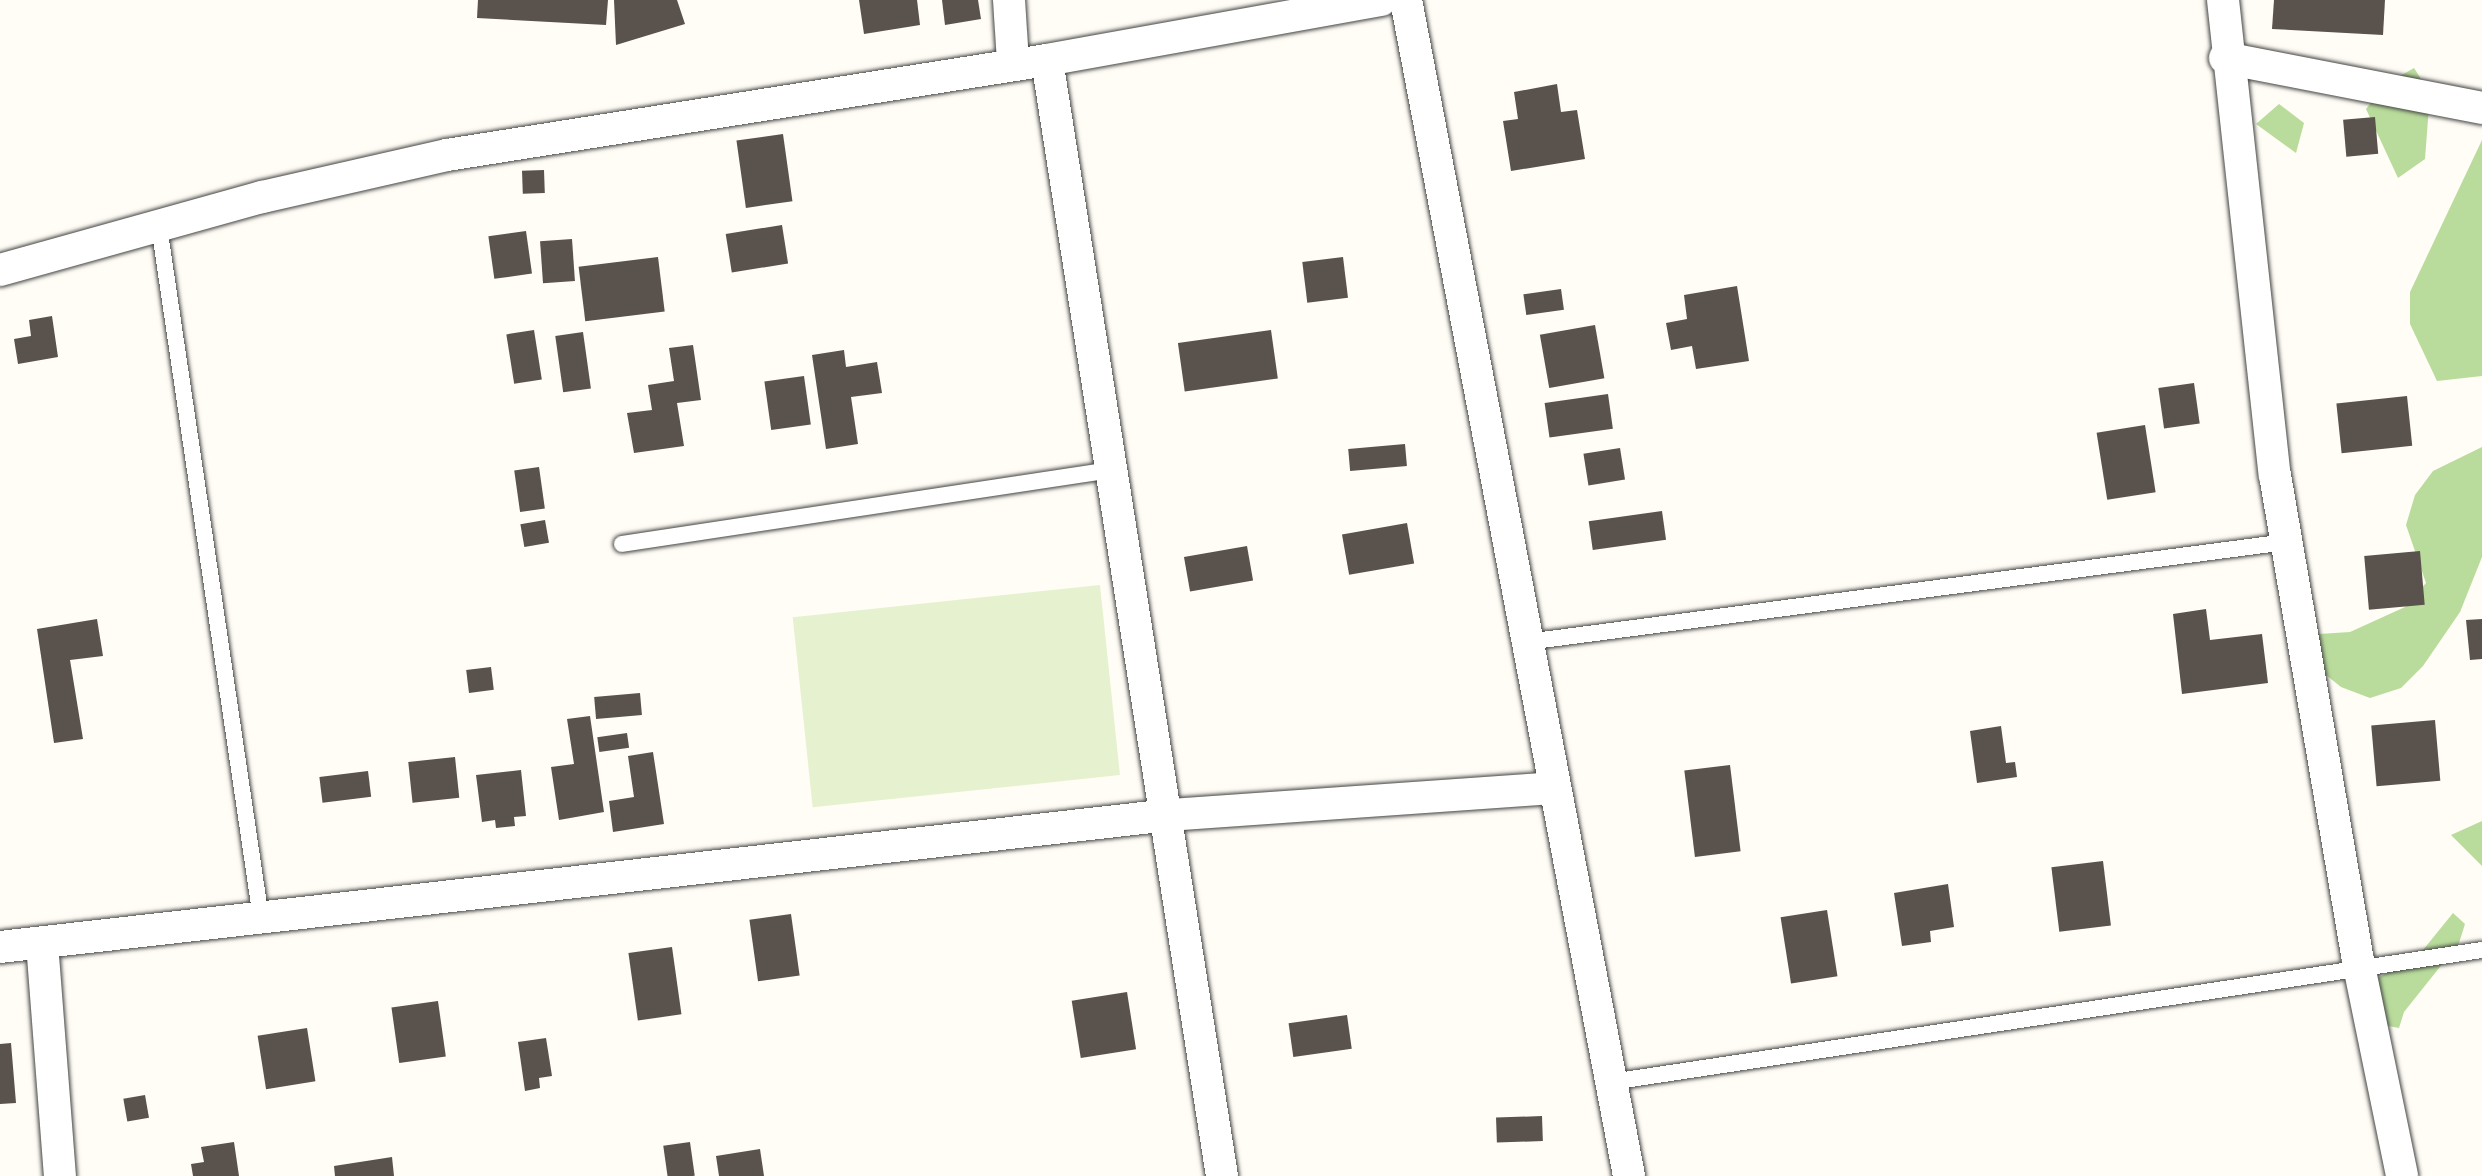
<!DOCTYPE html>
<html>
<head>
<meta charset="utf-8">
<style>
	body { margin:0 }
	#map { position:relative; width:2482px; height:1176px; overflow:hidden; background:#fffdf5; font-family:"Libre Baskerville",serif }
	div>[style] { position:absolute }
	.forest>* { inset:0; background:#b9dc9c }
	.pitch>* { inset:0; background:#e6f2cf; transform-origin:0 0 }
	.building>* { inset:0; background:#5a524d; transform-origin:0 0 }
	.roads { filter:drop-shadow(0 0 2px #444) drop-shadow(0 0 2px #444) }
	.service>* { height:16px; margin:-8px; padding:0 8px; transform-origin:8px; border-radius:8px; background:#fff }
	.minor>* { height:32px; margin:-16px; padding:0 16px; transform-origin:16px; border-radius:16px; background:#fff }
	span { translate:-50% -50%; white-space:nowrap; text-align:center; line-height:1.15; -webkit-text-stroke:8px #fff; paint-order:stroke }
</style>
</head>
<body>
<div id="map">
	<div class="forest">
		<div style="clip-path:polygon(2414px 68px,2430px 93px,2425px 159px,2398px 178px,2366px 109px,2386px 84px)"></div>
		<div style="clip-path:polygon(2279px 104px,2304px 123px,2296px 153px,2256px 124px)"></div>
		<div style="clip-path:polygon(2482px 140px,2482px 376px,2437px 381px,2410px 324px,2410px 292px)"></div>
		<div style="clip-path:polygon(2482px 447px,2482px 557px,2460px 612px,2423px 666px,2401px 688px,2370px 698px,2341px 687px,2316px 667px,2288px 626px,2319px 634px,2350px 632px,2405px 607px,2426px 583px,2406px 525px,2415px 495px,2433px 471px)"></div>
		<div style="clip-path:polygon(2482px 821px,2482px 866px,2451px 835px)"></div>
		<div style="clip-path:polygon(2453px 913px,2465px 924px,2459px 943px,2404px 1012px,2399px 1028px,2383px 1025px,2364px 987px,2423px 950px)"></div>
	</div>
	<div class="pitch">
		<div style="left:1100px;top:585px;width:191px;height:309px;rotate:84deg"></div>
	</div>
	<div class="building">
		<div style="clip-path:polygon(478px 0,608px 0,606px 25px,477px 18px)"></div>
		<div style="clip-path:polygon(614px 0,677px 0,685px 24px,616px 45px)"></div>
		<div style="clip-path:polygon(859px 0,917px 0,920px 25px,864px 34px)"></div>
		<div style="clip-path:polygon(942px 0,978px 0,981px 19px,945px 25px)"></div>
		<div style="clip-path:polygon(2274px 0,2385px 0,2383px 35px,2272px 29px)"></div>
		<div style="clip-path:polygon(1557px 84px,1561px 112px,1577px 110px,1585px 159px,1511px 171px,1503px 121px,1518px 119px,1514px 92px)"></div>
		<div style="left:2375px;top:117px;width:37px;height:32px;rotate:85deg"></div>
		<div style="left:783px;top:134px;width:68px;height:47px;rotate:82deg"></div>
		<div style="left:544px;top:170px;width:23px;height:22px;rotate:88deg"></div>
		<div style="left:782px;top:225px;width:39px;height:57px;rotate:81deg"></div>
		<div style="left:526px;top:231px;width:43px;height:38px;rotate:82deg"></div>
		<div style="left:572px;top:239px;width:42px;height:32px;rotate:86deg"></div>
		<div style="left:658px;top:257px;width:55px;height:80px;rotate:83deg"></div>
		<div style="left:1343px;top:257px;width:41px;height:41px;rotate:83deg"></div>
		<div style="clip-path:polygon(1737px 286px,1749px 361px,1696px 369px,1692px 346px,1671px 350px,1666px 323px,1687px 319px,1684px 295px)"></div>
		<div style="left:1561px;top:289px;width:21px;height:38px;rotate:82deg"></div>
		<div style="clip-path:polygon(52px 316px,58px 357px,18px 364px,14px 339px,31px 336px,29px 320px)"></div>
		<div style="left:1595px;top:325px;width:54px;height:56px;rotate:80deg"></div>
		<div style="left:534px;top:330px;width:50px;height:28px;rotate:81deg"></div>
		<div style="left:1271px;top:330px;width:49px;height:94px;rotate:82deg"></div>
		<div style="left:583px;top:332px;width:57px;height:28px;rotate:82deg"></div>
		<div style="clip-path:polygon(693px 345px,701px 400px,677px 403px,684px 446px,634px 453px,627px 413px,652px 410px,648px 385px,674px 381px,669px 348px)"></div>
		<div style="clip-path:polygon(844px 350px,846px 367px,877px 362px,882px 393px,851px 397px,858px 444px,826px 449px,812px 355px)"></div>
		<div style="left:804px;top:376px;width:49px;height:40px;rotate:82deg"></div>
		<div style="left:2194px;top:383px;width:41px;height:36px;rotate:82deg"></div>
		<div style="left:1608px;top:394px;width:35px;height:64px;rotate:82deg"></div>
		<div style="left:2407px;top:396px;width:50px;height:71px;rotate:84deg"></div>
		<div style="left:2145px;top:425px;width:68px;height:49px;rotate:81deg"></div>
		<div style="left:1405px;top:444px;width:22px;height:57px;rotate:85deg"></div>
		<div style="left:1620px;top:448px;width:32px;height:37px;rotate:81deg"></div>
		<div style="left:539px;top:467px;width:42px;height:25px;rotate:82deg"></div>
		<div style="left:1662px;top:511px;width:29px;height:74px;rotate:82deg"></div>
		<div style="left:545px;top:520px;width:23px;height:25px;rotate:80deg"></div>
		<div style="left:1407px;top:523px;width:41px;height:66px;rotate:80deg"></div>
		<div style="left:1247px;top:546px;width:35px;height:64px;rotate:80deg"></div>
		<div style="left:2420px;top:551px;width:54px;height:56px;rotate:85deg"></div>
		<div style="clip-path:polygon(2206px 609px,2210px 640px,2262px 634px,2268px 683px,2182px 694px,2173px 614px)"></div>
		<div style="clip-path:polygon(97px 619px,103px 656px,70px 660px,83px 739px,54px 743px,37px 629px)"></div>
		<div style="clip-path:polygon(2482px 619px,2482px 659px,2470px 660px,2466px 620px)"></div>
		<div style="left:491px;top:667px;width:23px;height:25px;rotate:83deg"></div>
		<div style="left:640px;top:693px;width:22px;height:46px;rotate:85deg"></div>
		<div style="clip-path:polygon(590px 716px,604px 812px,559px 820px,551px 767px,574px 764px,567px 719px)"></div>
		<div style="left:2435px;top:720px;width:61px;height:64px;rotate:85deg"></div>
		<div style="clip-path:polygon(2001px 726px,2006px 763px,2015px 762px,2017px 777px,1977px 783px,1970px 731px)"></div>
		<div style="left:627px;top:733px;width:15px;height:30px;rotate:82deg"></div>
		<div style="clip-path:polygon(653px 752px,664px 824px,613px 832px,609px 801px,634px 797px,628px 756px)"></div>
		<div style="left:455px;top:757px;width:41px;height:47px;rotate:84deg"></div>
		<div style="left:1730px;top:765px;width:87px;height:46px;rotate:83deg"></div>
		<div style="clip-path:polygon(521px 770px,526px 816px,514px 817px,515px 826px,496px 828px,495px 820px,482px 822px,476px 775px)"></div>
		<div style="left:368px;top:771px;width:26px;height:49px;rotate:83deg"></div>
		<div style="left:2103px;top:861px;width:65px;height:52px;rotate:83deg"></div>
		<div style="clip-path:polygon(1948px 884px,1954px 927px,1930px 931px,1931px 942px,1902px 946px,1894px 893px)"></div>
		<div style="left:1827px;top:910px;width:67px;height:47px;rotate:81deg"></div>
		<div style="left:791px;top:914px;width:62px;height:42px;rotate:82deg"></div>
		<div style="left:672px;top:947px;width:68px;height:44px;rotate:82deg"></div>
		<div style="left:1127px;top:992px;width:58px;height:56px;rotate:81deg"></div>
		<div style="left:438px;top:1001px;width:56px;height:47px;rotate:82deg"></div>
		<div style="left:1347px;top:1015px;width:34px;height:59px;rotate:82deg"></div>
		<div style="left:307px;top:1028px;width:54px;height:50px;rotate:81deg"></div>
		<div style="clip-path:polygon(546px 1038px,552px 1076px,539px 1078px,540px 1088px,525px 1091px,518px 1042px)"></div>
		<div style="clip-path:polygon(11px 1043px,16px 1103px,0 1104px,0 1044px)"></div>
		<div style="left:145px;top:1095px;width:23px;height:22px;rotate:80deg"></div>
		<div style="left:1542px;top:1116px;width:25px;height:46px;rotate:88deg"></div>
		<div style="clip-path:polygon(234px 1142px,239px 1176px,193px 1176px,191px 1164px,204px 1162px,201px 1147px)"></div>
		<div style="left:690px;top:1142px;width:34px;height:27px;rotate:82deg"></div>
		<div style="clip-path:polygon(760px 1149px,764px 1176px,719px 1176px,716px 1156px)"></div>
		<div style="clip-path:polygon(392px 1157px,394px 1176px,335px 1176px,334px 1166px)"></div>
	</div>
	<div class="roads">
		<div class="service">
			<div style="left:159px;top:226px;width:699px;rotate:81.62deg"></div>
			<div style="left:622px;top:544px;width:495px;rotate:-8.6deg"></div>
			<div style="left:1527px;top:642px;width:767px;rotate:-7.5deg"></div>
			<div style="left:1611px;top:1082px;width:881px;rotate:-8.62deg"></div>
		</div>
		<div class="minor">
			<div style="left:1009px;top:0;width:62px;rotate:86.3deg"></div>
			<div style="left:1406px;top:0;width:1197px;rotate:79.26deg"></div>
			<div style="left:2223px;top:0;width:478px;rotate:83.8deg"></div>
			<div style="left:2275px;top:475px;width:493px;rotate:80.3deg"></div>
			<div style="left:2358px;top:961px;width:219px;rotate:78.4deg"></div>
			<div style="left:2225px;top:58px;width:262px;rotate:11deg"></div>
			<div style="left:1047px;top:60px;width:1130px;rotate:81.09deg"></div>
			<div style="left:0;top:270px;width:272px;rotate:-15.6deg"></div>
			<div style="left:262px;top:197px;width:190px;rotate:-12.8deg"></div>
			<div style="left:447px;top:155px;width:607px;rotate:-9deg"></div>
			<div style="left:1047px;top:60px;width:340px;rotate:-10.2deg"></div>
			<div style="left:42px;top:943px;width:234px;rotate:85.6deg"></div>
			<div style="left:0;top:947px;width:1176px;rotate:-6.44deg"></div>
			<div style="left:1169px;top:815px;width:387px;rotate:-4deg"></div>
		</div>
	</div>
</div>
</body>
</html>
